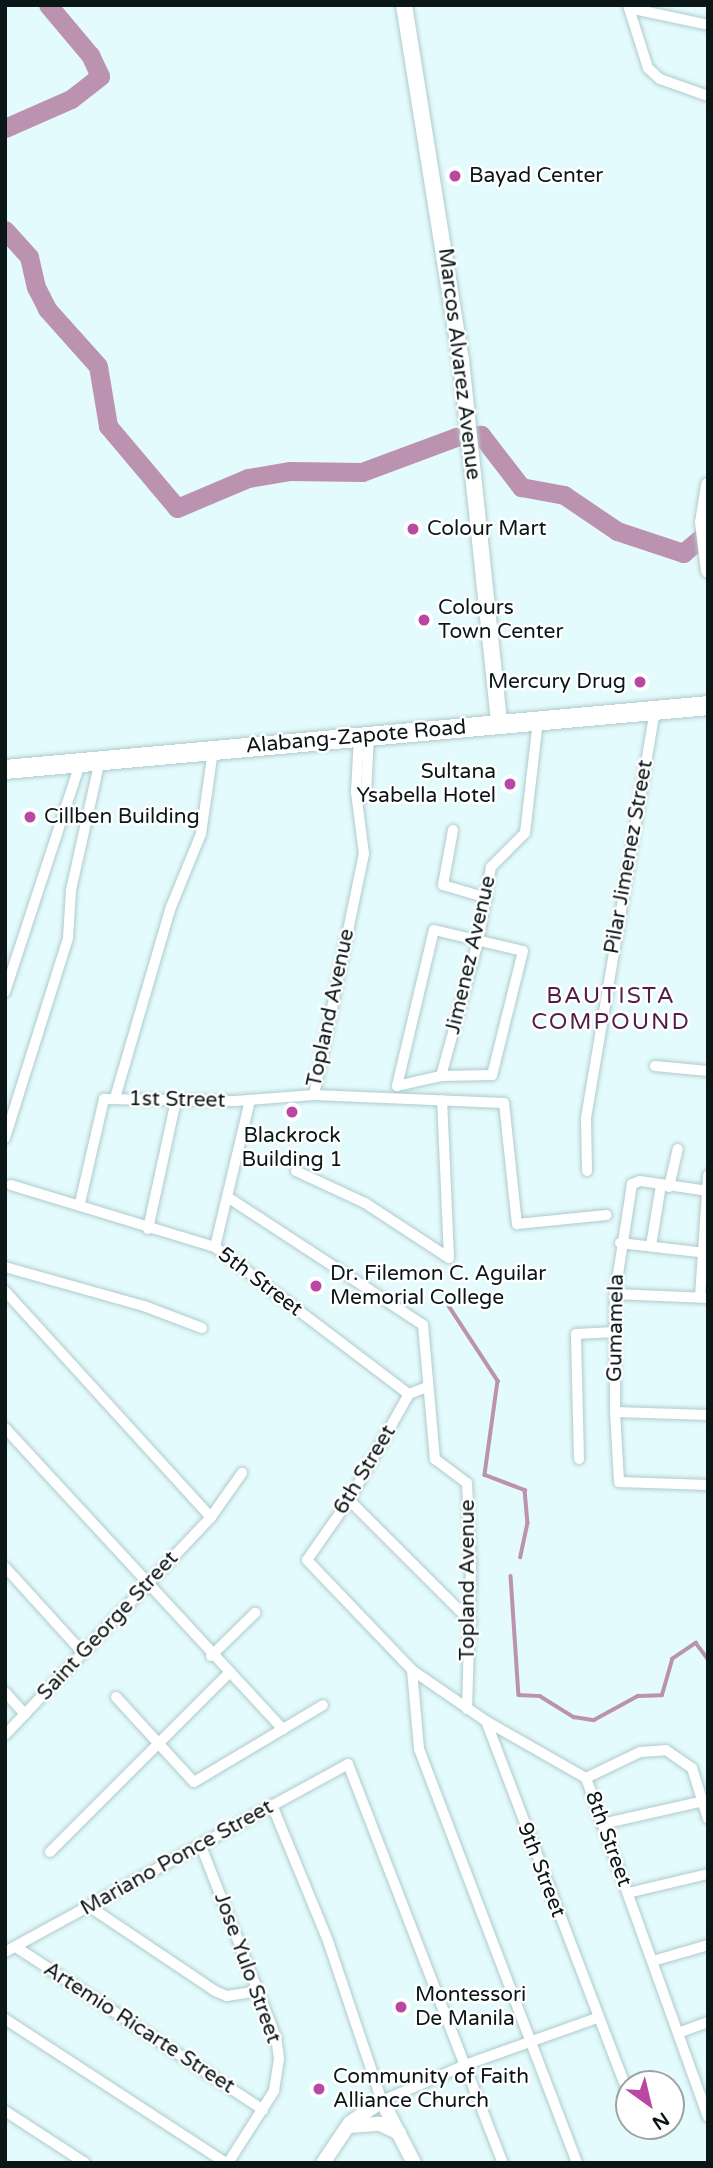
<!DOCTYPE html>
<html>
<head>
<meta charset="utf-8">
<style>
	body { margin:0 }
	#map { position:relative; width:713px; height:2168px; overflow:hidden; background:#e4fbfd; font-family:"Varela Round",sans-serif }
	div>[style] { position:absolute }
	.stream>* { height:3.5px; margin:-1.75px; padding:0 1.75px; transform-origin:1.75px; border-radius:1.75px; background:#bb92b0 }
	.river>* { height:19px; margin:-9.5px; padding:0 9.5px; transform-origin:9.5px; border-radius:9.5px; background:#bb92b0 }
	.roads { filter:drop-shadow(0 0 2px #afcbce) drop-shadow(0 0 2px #afcbce) }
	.minor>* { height:10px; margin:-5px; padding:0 5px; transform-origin:5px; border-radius:5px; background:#fff }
	.tertiary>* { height:14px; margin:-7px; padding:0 7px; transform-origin:7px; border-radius:7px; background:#fff }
	.secondary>* { height:16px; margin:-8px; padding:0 8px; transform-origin:8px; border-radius:8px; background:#fff }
	.trunk>* { height:19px; margin:-9.5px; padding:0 9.5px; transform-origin:9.5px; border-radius:9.5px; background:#fff }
	.dots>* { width:19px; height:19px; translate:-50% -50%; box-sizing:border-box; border:4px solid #fff; border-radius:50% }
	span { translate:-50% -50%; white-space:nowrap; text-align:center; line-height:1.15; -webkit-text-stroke:5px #fff; paint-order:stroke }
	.poi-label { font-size:21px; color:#0b1617 }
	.left { translate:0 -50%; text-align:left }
	.right { translate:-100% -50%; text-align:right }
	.street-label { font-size:21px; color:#0b1617 }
	.neighbourhood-label { font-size:23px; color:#551e4a; letter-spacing:2px }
	.frame { position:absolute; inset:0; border:7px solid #0b1617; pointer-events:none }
	.north { position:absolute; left:615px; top:2070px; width:70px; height:70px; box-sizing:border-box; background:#fff; border:2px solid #9da2a2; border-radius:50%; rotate:146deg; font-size:19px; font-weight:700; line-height:28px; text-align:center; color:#0b1617 }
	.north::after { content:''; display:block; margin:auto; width:24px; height:32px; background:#b948a3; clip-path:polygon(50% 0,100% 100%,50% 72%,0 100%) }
</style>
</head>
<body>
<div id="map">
	<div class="stream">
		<div style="left:449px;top:1306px;width:90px;rotate:56.8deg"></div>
		<div style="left:498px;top:1381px;width:95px;rotate:97.9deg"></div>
		<div style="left:485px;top:1475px;width:43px;rotate:20.6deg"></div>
		<div style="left:525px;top:1490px;width:33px;rotate:85deg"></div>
		<div style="left:528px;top:1523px;width:35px;rotate:102deg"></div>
		<div style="left:511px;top:1576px;width:119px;rotate:86.2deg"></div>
		<div style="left:519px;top:1695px;width:21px;rotate:3deg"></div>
		<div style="left:540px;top:1696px;width:40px;rotate:32deg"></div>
		<div style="left:574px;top:1717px;width:20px;rotate:9deg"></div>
		<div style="left:594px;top:1720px;width:50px;rotate:-28.6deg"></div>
		<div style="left:638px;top:1696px;width:24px;rotate:-2deg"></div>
		<div style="left:662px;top:1695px;width:37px;rotate:-74deg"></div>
		<div style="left:672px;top:1659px;width:29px;rotate:-34deg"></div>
		<div style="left:696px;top:1643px;width:20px;rotate:53deg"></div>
	</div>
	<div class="river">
		<div style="left:5px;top:128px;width:72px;rotate:-23.7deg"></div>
		<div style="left:71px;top:99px;width:37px;rotate:-38deg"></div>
		<div style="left:100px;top:76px;width:23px;rotate:-115deg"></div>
		<div style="left:90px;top:55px;width:65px;rotate:-130deg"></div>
		<div style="left:5px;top:230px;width:36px;rotate:48deg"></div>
		<div style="left:29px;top:257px;width:31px;rotate:77deg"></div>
		<div style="left:36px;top:287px;width:25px;rotate:63deg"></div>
		<div style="left:47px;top:309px;width:76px;rotate:48.2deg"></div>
		<div style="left:98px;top:366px;width:61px;rotate:80.5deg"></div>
		<div style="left:108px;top:426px;width:107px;rotate:49.9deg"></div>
		<div style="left:177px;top:508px;width:77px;rotate:-22.9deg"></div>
		<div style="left:248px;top:478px;width:43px;rotate:-9.5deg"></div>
		<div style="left:290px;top:471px;width:72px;rotate:0.8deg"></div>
		<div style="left:362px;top:472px;width:100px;rotate:-20.4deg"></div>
		<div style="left:456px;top:437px;width:25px;rotate:-5deg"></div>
		<div style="left:481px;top:435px;width:66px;rotate:52.4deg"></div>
		<div style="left:521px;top:487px;width:44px;rotate:10.5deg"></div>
		<div style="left:564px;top:495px;width:64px;rotate:34.2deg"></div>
		<div style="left:617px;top:531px;width:70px;rotate:18.4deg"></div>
		<div style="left:683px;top:553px;width:33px;rotate:-40deg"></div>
	</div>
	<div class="roads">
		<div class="minor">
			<div style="left:628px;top:5px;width:66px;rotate:72.4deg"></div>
			<div style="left:648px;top:68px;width:16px;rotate:43deg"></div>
			<div style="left:660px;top:79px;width:51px;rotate:19.5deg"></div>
			<div style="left:629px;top:8px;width:81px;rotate:12.1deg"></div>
			<div style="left:360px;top:799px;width:8px;rotate:-45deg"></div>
			<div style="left:366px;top:793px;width:57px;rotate:-87deg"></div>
			<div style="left:453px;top:830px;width:56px;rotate:100.3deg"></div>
			<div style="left:443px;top:885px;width:46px;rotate:16.5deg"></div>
			<div style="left:434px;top:930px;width:91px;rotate:13.3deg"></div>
			<div style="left:523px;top:951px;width:128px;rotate:104deg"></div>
			<div style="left:492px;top:1075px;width:51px;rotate:178.9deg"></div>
			<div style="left:441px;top:1076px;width:45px;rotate:167.2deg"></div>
			<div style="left:397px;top:1086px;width:160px;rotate:-76.7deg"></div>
			<div style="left:5px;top:992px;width:243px;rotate:-71.8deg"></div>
			<div style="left:655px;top:1066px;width:53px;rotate:5.4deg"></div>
			<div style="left:441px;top:1076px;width:139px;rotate:-74.6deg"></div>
			<div style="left:478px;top:942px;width:76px;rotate:-80.2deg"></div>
			<div style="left:491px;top:867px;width:48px;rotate:-45deg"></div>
			<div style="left:525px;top:833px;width:113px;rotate:-83.4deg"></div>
			<div style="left:314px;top:1095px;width:246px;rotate:-78.3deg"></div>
			<div style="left:364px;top:854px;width:63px;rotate:-97.4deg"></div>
			<div style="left:356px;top:792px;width:55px;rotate:-86.9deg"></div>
			<div style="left:115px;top:1098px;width:199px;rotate:-73.7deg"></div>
			<div style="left:171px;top:907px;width:79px;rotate:-67.7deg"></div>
			<div style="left:201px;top:834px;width:84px;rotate:-81.8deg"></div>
			<div style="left:5px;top:1138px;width:210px;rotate:-72.5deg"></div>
			<div style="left:68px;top:938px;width:48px;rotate:-86.4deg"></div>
			<div style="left:71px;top:890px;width:133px;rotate:-77.4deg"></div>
			<div style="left:296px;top:1171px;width:76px;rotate:24.9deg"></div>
			<div style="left:365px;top:1203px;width:100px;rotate:33.2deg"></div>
			<div style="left:449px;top:1258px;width:158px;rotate:-92.5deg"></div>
			<div style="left:587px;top:1171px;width:53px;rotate:-91.1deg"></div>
			<div style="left:586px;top:1118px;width:414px;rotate:-80.4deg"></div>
			<div style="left:11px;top:1185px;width:213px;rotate:16.9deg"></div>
			<div style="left:215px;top:1247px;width:243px;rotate:37.2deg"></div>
			<div style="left:669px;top:1187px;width:39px;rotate:-77deg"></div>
			<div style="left:708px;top:1191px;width:69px;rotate:-171.6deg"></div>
			<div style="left:640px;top:1181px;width:9px;rotate:159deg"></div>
			<div style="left:632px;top:1184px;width:111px;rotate:98.8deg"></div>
			<div style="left:615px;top:1294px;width:118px;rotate:90deg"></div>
			<div style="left:615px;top:1412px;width:70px;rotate:86.7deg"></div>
			<div style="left:619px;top:1482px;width:89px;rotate:1.9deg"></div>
			<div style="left:229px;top:1198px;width:232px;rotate:33.2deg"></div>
			<div style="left:423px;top:1325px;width:135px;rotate:84.9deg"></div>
			<div style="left:435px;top:1459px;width:40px;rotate:37deg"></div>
			<div style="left:467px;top:1483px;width:84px;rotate:87.3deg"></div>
			<div style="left:471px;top:1567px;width:142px;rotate:91.6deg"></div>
			<div style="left:80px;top:1203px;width:107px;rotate:-77deg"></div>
			<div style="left:104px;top:1099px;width:131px;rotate:0.9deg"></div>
			<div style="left:235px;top:1101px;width:79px;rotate:-4.3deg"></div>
			<div style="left:314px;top:1095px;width:190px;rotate:2.4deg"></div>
			<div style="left:504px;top:1103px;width:122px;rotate:83.9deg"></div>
			<div style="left:517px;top:1224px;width:90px;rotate:-5.7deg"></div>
			<div style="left:148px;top:1229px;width:131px;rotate:-77.7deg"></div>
			<div style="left:620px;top:1243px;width:88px;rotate:6.6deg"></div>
			<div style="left:651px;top:1246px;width:62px;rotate:-80.7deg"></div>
			<div style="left:215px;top:1247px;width:151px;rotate:-76.6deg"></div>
			<div style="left:5px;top:1267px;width:144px;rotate:15.7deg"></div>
			<div style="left:144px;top:1306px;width:62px;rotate:20.8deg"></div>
			<div style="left:5px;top:1291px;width:306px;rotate:47.7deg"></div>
			<div style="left:615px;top:1294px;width:93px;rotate:2.5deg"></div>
			<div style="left:700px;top:1297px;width:122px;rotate:-86.2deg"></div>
			<div style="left:427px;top:1387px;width:19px;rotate:159deg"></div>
			<div style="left:409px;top:1394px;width:122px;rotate:119.5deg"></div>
			<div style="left:349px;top:1500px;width:73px;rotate:125deg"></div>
			<div style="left:307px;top:1560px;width:152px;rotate:46.3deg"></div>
			<div style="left:412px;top:1670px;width:90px;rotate:34.6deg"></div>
			<div style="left:486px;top:1721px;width:115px;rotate:29.7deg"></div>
			<div style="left:586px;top:1778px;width:360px;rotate:70.2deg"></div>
			<div style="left:615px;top:1412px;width:93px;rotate:1.8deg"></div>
			<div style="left:5px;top:1428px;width:410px;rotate:47.3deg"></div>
			<div style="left:579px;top:1459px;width:125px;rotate:-91.4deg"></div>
			<div style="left:576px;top:1334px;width:39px;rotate:-3deg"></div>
			<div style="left:349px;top:1500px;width:173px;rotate:45deg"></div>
			<div style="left:5px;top:1567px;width:115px;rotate:47.8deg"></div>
			<div style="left:211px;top:1656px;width:62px;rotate:-44.3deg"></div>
			<div style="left:412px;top:1670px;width:79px;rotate:84.9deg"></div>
			<div style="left:419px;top:1749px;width:443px;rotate:69.1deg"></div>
			<div style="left:5px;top:1692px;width:30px;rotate:48deg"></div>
			<div style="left:116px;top:1697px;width:115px;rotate:47.5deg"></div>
			<div style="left:194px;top:1782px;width:150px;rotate:-30.8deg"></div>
			<div style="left:486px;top:1721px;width:401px;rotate:69.1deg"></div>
			<div style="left:5px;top:1735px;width:300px;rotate:-46.6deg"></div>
			<div style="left:211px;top:1517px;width:54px;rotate:-54.8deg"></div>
			<div style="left:586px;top:1778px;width:60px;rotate:-25.7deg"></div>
			<div style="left:640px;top:1752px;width:26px;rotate:-4deg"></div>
			<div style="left:666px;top:1750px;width:32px;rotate:35deg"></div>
			<div style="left:692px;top:1768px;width:53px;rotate:72.6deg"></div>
			<div style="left:272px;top:1805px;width:147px;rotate:67.6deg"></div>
			<div style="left:328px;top:1941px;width:169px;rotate:71.4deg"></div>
			<div style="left:382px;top:2101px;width:90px;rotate:-23.4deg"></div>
			<div style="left:465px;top:2065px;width:140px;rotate:-19.6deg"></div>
			<div style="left:602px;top:1824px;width:105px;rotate:-12.7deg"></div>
			<div style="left:201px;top:1846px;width:205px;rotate:68.6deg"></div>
			<div style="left:276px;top:2037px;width:22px;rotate:82deg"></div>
			<div style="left:279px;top:2059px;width:32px;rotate:99deg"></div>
			<div style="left:274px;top:2091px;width:85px;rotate:122.6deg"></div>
			<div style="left:50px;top:1852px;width:253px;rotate:-45deg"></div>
			<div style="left:628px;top:1893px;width:82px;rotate:-13.4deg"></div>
			<div style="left:90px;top:1907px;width:151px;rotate:33.9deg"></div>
			<div style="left:215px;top:1991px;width:13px;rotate:23deg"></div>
			<div style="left:227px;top:1996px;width:31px;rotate:-9deg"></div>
			<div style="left:16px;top:1947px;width:296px;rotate:33.4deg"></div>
			<div style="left:5px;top:1952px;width:391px;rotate:-28.7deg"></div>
			<div style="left:348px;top:1764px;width:428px;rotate:68.8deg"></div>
			<div style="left:653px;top:1961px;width:57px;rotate:-16.2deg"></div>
			<div style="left:5px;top:2019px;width:264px;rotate:33.1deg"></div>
			<div style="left:678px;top:2033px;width:32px;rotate:-20deg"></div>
			<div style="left:5px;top:2111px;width:95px;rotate:33deg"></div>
		</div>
		<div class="tertiary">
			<div style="left:708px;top:485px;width:37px;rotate:99deg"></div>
			<div style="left:702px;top:522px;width:49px;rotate:83deg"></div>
			<div style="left:348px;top:2126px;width:32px;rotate:-4deg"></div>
			<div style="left:380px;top:2124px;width:21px;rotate:25deg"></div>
			<div style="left:323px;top:2163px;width:48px;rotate:-56deg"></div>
			<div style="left:350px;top:2123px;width:39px;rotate:-35deg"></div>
			<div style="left:382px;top:2101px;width:70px;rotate:62.7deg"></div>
		</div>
		<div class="secondary">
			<div style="left:404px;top:5px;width:360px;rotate:80.9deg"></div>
			<div style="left:461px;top:360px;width:366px;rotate:84deg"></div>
		</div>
		<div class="trunk">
			<div style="left:5px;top:769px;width:706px;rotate:-5.2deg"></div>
		</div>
	</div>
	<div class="dots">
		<div style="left:455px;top:176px;background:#b948a3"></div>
		<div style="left:413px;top:529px;background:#b948a3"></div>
		<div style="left:424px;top:620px;background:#b948a3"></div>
		<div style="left:640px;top:682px;background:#b948a3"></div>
		<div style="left:510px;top:784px;background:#b948a3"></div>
		<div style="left:30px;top:817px;background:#b948a3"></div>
		<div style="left:292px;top:1112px;background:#b948a3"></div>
		<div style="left:316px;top:1286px;background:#b948a3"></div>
		<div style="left:401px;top:2007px;background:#b948a3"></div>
		<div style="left:319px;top:2089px;background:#b948a3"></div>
	</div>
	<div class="poi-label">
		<span class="left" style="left:469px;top:176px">Bayad Center</span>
		<span class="left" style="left:427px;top:529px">Colour Mart</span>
		<span class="left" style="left:438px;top:620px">Colours<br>Town Center</span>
		<span class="right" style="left:626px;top:682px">Mercury Drug</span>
		<span class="right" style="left:496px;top:784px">Sultana<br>Ysabella Hotel</span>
		<span class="left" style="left:44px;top:817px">Cillben Building</span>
		<span style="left:292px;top:1148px">Blackrock<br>Building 1</span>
		<span class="left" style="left:330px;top:1286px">Dr. Filemon C. Aguilar<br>Memorial College</span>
		<span class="left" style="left:415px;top:2007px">Montessori<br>De Manila</span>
		<span class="left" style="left:333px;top:2089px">Community of Faith<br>Alliance Church</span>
	</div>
	<div class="street-label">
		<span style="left:459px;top:364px;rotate:83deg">Marcos Alvarez Avenue</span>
		<span style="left:356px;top:737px;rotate:-5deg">Alabang-Zapote Road</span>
		<span style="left:629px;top:857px;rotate:-80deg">Pilar Jimenez Street</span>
		<span style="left:471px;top:955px;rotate:-77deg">Jimenez Avenue</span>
		<span style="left:331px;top:1008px;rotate:-78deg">Topland Avenue</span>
		<span style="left:177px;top:1100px;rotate:1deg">1st Street</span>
		<span style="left:260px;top:1282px;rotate:37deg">5th Street</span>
		<span style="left:616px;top:1328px;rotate:-89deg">Gumamela</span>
		<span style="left:365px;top:1470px;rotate:-59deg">6th Street</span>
		<span style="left:468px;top:1580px;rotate:-90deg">Topland Avenue</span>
		<span style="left:108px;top:1626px;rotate:-47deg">Saint George Street</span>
		<span style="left:608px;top:1839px;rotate:70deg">8th Street</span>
		<span style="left:177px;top:1858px;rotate:-29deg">Mariano Ponce Street</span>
		<span style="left:541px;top:1870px;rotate:69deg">9th Street</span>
		<span style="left:247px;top:1968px;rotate:70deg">Jose Yulo Street</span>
		<span style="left:139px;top:2028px;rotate:33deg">Artemio Ricarte Street</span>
	</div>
	<div class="neighbourhood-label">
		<span style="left:611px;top:1009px">BAUTISTA<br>COMPOUND</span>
	</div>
	<div class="frame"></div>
	<div class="north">N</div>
</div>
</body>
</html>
